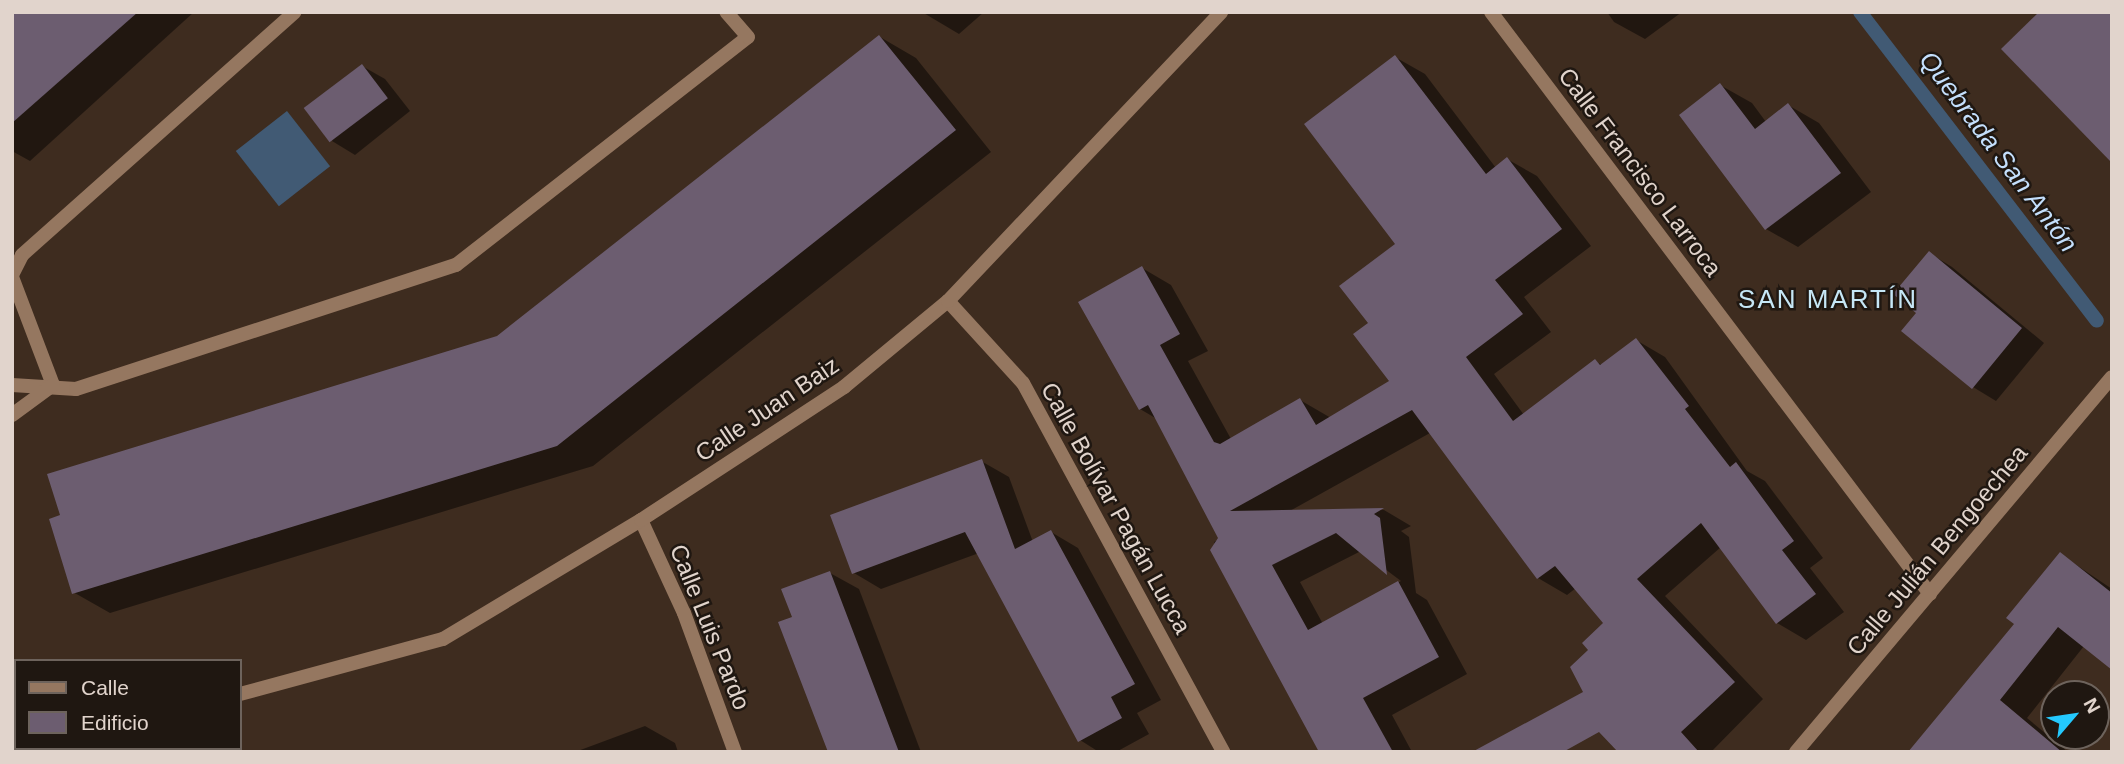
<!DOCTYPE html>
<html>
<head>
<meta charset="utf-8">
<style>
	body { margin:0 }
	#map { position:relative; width:2124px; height:764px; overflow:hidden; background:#3e2c1f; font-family:Helvetica,sans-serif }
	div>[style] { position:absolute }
	.water>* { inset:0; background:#415a74; transform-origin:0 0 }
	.shadow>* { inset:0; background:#0007 }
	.stream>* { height:14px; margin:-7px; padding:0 7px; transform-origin:7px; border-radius:7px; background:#415a74 }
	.building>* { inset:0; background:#6c5d70; transform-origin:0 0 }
	.service>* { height:14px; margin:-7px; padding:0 7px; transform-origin:7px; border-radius:7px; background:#957760 }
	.minor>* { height:14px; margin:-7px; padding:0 7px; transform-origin:7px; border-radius:7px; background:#957760 }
	.tertiary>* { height:14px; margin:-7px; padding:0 7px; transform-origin:7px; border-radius:7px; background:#957760 }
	span { translate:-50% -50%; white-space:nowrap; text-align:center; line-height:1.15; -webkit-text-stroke:5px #1f1711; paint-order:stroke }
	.street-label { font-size:24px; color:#e1d4cc }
	.water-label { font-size:26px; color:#c4dffc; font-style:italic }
	.neighbourhood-label { font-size:26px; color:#c6e7f6; letter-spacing:2px }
	.frame { position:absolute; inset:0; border:14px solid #e1d4cc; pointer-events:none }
	.legend { position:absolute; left:14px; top:659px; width:228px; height:91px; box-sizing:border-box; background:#1f1711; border:2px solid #6d635c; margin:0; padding:9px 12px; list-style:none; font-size:21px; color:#e1d4cc }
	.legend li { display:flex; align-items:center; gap:14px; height:35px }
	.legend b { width:35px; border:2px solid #6d635c }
	.north { position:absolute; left:2040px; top:680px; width:70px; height:70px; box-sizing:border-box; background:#1f1711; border:2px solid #6d635c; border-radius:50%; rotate:61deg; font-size:19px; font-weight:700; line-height:28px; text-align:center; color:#e1d4cc }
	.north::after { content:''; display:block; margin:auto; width:24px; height:32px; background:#24c9fe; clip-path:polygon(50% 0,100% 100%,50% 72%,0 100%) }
</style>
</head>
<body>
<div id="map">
	<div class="water">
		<div style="left:287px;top:111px;width:70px;height:65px;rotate:52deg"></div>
	</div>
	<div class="shadow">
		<div style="clip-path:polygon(12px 12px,194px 12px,30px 161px,12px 151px)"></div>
		<div style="clip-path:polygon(922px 12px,984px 12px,959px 34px)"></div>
		<div style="clip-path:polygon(1607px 12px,1682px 12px,1645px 39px,1614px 22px)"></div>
		<div style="clip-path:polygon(880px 37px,916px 58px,991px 152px,593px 466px,110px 613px,73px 592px,498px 337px)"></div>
		<div style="clip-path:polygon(evenodd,1395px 57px,1425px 74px,1496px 168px,1507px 159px,1537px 176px,1591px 246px,1524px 297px,1551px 332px,1494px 374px,1524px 415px,1595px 361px,1602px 365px,1636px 340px,1665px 357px,1747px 471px,1765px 481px,1823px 558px,1810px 568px,1844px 612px,1806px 640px,1777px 623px,1721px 547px,1665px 596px,1763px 699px,1711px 752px,1620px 752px,1586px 692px,1591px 650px,1605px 624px,1576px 588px,1567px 595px,1538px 578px,1430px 433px,1288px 512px,1384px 510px,1411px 526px,1401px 531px,1409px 537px,1416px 593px,1427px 600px,1467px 674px,1392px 715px,1412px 752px,1321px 752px,1214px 542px,1221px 538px,1157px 419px,1140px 409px,1142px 268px,1171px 285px,1208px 351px,1188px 361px,1231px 439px,1300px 400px,1331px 418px,1392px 382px,1370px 323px,1397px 244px,1395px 57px,1361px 551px,1401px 581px,1323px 624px,1300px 582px,1361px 551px)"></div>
		<div style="clip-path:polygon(362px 66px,385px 79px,410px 111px,355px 155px,332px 141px)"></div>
		<div style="clip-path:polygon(1720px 85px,1752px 103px,1766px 122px,1788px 105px,1819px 123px,1871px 192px,1798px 247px,1766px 229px)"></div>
		<div style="clip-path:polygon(1929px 253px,1952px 267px,2044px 343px,1996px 401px,1973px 387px,1919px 312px)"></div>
		<div style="clip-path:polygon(981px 461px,1009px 477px,1033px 542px,1051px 532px,1078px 548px,1161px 700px,1137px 713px,1149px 734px,1116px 752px,1099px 752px,1080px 740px,979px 553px,881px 589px,854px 573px)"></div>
		<div style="clip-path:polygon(2060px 554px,2112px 589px,2112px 665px,2084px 646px,2027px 718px,2068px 752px,1919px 752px,2016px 623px)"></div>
		<div style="clip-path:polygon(830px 573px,859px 589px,921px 752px,830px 752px,794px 618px)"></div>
		<div style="clip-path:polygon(645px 726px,675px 743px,678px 752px,575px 752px)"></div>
	</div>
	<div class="stream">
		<div style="left:1860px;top:12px;width:389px;rotate:52.5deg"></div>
	</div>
	<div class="building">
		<div style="clip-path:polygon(12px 12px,138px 12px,12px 123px)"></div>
		<div style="clip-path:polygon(2039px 12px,2112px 12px,2112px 163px,2001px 49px)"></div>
		<div style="clip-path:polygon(879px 35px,956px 130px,557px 446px,72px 594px,49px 519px,60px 515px,47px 474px,497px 336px)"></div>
		<div style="clip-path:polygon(1395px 55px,1486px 174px,1507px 157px,1562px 229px,1495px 280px,1523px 314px,1466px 357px,1513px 421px,1595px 359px,1600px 365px,1636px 338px,1689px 406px,1685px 409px,1730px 467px,1736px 462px,1794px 541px,1782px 550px,1816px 594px,1776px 624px,1701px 523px,1637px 579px,1735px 682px,1681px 732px,1699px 752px,1618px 752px,1599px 732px,1563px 752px,1472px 752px,1583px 692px,1570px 667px,1588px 650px,1582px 643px,1603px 623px,1555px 566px,1537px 579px,1412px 410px,1230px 511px,1384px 508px,1374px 514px,1380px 518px,1387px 575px,1336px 533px,1272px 565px,1308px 630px,1398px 581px,1439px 657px,1363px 698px,1393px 752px,1319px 752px,1210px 550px,1218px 538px,1148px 405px,1139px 410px,1078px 302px,1142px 266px,1180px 334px,1160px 345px,1214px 442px,1220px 444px,1300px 398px,1316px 425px,1389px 381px,1353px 334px,1368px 323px,1339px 286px,1395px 244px,1304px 124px)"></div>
		<div style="left:362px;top:64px;width:43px;height:73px;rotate:53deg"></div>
		<div style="clip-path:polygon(1720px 83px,1755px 129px,1788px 103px,1841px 173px,1765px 230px,1679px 115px)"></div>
		<div style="clip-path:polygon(1929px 251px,2022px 328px,1972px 389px,1901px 331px,1916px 313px,1893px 294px)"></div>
		<div style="clip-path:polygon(982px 459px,1015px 549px,1051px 530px,1135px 684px,1111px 697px,1122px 718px,1078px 742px,965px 532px,852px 574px,830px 515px)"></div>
		<div style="clip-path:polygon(2060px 552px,2112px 593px,2112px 670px,2058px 627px,2000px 700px,2062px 752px,1908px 752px,2014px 624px,2006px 618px)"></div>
		<div style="clip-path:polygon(830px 571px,899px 752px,828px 752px,778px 622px,792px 617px,781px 589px)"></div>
	</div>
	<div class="service">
		<div style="left:12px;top:275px;width:22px;rotate:-63deg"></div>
		<div style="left:22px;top:255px;width:365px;rotate:-41.7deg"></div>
		<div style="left:12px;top:277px;width:116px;rotate:69.2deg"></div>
		<div style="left:12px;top:385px;width:64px;rotate:3.6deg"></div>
		<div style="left:76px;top:389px;width:400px;rotate:-18.1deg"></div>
		<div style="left:456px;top:265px;width:370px;rotate:-38deg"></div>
		<div style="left:748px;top:37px;width:33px;rotate:-131deg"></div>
		<div style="left:12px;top:415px;width:51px;rotate:-36.2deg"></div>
	</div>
	<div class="minor">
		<div style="left:1491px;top:12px;width:729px;rotate:52.97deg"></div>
		<div style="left:948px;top:301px;width:111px;rotate:47.6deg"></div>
		<div style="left:1023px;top:383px;width:420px;rotate:61.5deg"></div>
		<div style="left:641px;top:520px;width:102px;rotate:65.2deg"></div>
		<div style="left:684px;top:613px;width:148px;rotate:69.9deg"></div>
		<div style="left:12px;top:680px;width:12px;rotate:70deg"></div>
		<div style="left:1796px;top:752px;width:490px;rotate:-49.9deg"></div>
	</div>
	<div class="tertiary">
		<div style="left:240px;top:694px;width:210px;rotate:-15.2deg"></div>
		<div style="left:443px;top:639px;width:231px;rotate:-31deg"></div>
		<div style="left:641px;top:520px;width:243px;rotate:-33.2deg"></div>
		<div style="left:844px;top:387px;width:135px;rotate:-39.6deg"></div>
		<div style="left:948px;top:301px;width:398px;rotate:-46.6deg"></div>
		<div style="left:12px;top:742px;width:4px;rotate:-14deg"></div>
	</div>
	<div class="street-label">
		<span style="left:1640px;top:172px;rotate:53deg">Calle Francisco Larroca</span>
		<span style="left:767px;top:409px;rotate:-34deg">Calle Juan Baiz</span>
		<span style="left:1116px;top:508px;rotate:61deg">Calle Bolívar Pagán Lucca</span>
		<span style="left:1937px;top:550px;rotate:-50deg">Calle Julián Bengoechea</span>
		<span style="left:710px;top:627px;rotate:68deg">Calle Luis Pardo</span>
	</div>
	<div class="water-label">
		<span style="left:1998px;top:152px;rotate:53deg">Quebrada San Antón</span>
	</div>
	<div class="neighbourhood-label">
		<span style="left:1828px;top:300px">SAN MARTÍN</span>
	</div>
	<div class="frame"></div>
	<ul class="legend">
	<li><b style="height:9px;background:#957760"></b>Calle</li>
	<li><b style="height:19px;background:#6c5d70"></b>Edificio</li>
	</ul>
	<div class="north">N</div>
</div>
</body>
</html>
